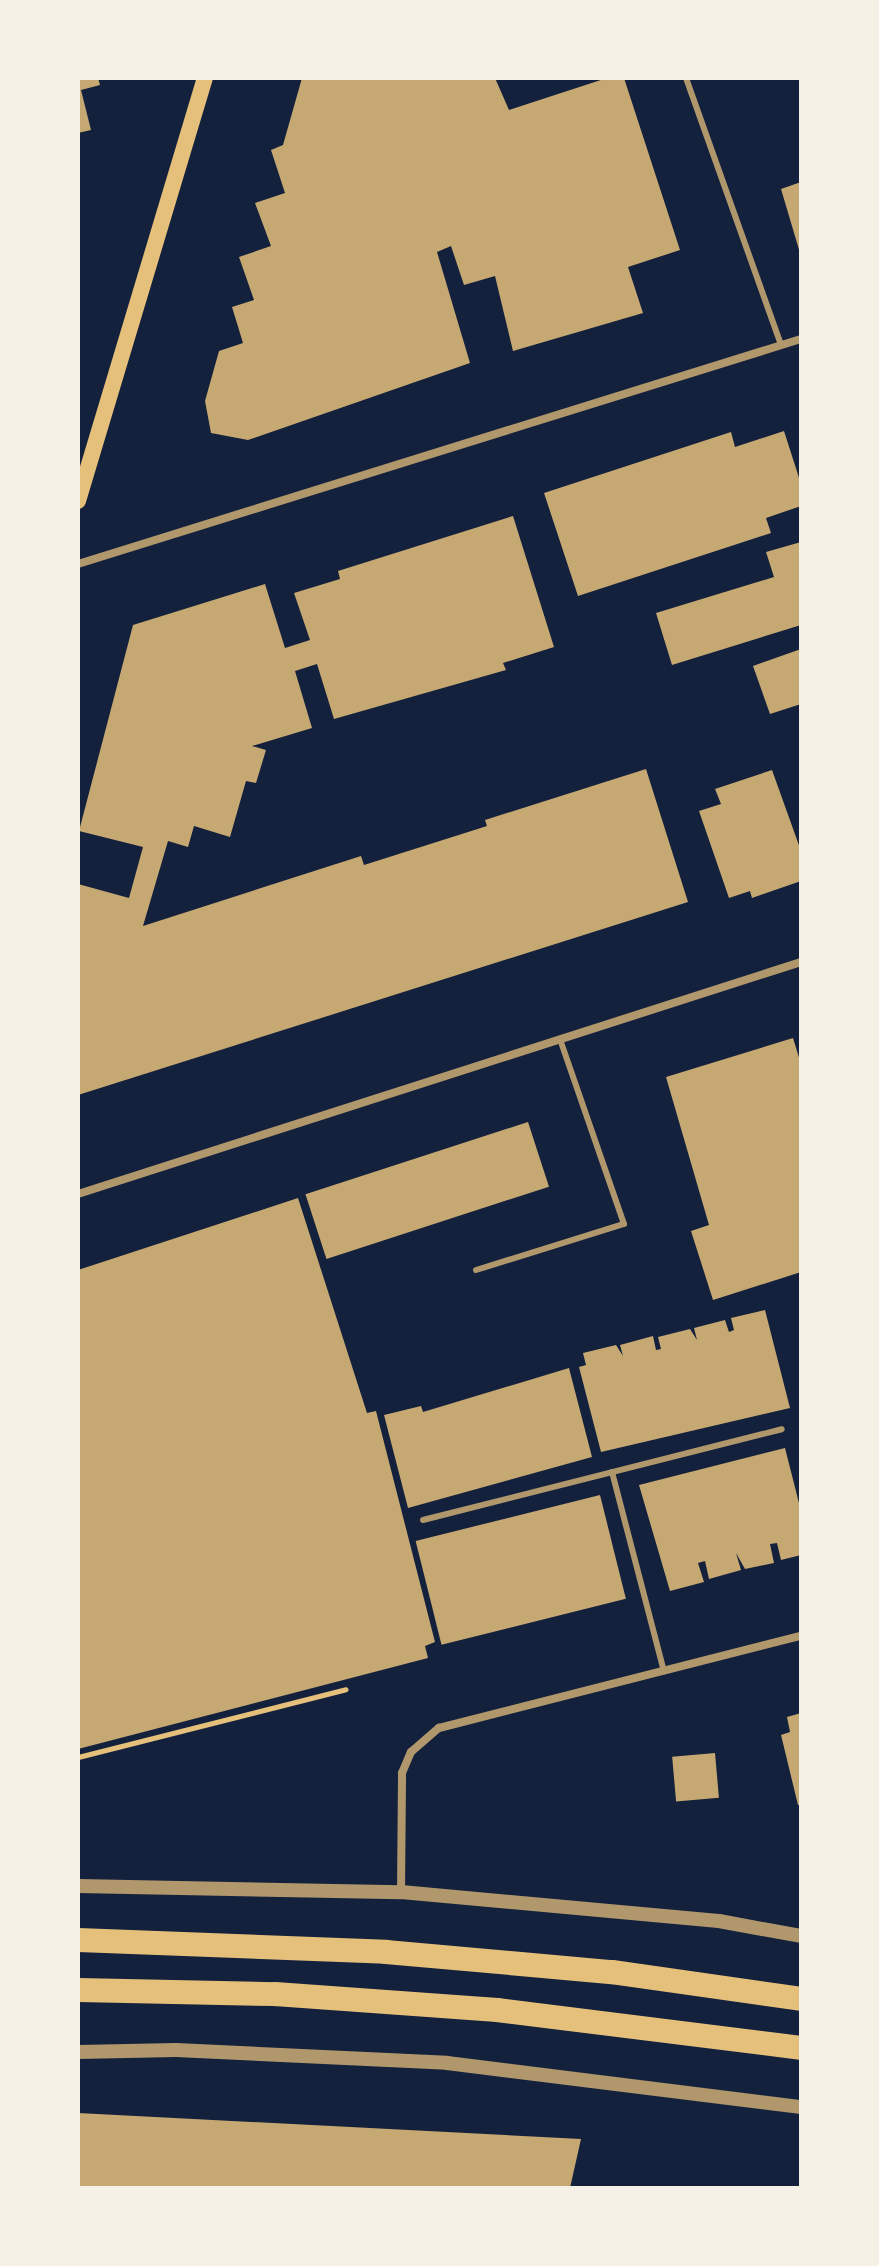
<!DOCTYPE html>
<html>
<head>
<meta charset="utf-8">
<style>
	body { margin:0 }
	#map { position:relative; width:879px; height:2266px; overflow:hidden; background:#14213d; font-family:Helvetica,sans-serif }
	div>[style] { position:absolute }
	.building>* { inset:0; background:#c6a872; transform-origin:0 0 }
	.path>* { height:5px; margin:-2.5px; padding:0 2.5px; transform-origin:2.5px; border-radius:2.5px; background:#e5c07b }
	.service>* { height:6px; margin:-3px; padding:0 3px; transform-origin:3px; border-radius:3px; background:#b1986c }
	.minor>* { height:8px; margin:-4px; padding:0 4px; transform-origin:4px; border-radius:4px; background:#b1986c }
	.tertiary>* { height:14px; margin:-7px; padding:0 7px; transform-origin:7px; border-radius:7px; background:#b1986c }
	.secondary>* { height:16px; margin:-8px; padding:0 8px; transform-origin:8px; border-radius:8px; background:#e5c07b }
	.motorway>* { height:24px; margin:-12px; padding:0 12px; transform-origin:12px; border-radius:12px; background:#e5c07b }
	span { translate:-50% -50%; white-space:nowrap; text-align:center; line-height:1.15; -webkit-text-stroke:6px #f6f1e7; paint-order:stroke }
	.frame { position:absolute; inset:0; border:80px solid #f6f1e7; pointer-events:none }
</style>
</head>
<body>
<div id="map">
	<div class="building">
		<div style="clip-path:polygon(78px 78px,98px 78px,100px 85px,81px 90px,91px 130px,78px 133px)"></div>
		<div style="clip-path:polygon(302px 78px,495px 78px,509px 110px,607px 78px,624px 78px,680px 250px,628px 267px,643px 313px,513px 351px,495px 276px,464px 285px,451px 246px,437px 252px,470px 363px,248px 440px,211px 433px,205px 401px,219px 351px,243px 343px,232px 307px,254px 300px,239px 257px,271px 246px,255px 203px,285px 193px,271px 150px,283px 145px)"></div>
		<div style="clip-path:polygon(801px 182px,801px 253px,800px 253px,781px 189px)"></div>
		<div style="clip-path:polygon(784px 431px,801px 484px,801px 506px,766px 518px,771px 533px,578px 596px,544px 493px,731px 432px,735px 447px)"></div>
		<div style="clip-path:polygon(513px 516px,554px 647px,503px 663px,506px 670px,334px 719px,317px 664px,295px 671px,312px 728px,252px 746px,266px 750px,256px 783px,246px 781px,230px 837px,194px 826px,188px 847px,168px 841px,143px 926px,361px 856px,364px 865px,487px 826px,485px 820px,646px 769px,688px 902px,78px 1095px,78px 884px,129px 898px,143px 847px,79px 831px,133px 625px,265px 584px,285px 648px,310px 640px,294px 593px,340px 579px,338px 571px)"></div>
		<div style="clip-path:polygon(801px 542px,801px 625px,672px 665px,656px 613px,774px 577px,766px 552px)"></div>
		<div style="clip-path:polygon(801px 649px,801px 704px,770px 714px,753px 666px)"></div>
		<div style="clip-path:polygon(772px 770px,801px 851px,801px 881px,752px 898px,750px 891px,729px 898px,699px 811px,721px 804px,715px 789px)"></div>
		<div style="clip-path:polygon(793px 1038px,801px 1064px,801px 1272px,713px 1300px,691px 1231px,709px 1225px,666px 1077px)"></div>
		<div style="left:528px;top:1122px;width:68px;height:234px;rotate:72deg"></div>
		<div style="clip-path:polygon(298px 1198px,367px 1413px,376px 1411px,435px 1642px,425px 1646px,428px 1658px,78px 1749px,78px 1270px)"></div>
		<div style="clip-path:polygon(765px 1310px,790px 1408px,601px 1452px,579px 1367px,586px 1365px,583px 1353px,616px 1345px,623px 1356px,620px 1345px,653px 1336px,656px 1350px,661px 1349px,658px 1337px,690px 1329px,697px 1340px,694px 1328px,725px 1320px,729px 1332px,734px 1330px,731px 1318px)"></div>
		<div style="clip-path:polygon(569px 1368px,592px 1457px,408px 1508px,384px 1415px,421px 1406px,423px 1412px)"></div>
		<div style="clip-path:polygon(785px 1448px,801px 1511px,801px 1555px,781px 1560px,777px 1543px,770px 1544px,774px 1563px,745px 1569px,736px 1553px,741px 1570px,709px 1579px,705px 1561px,698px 1563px,704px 1582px,670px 1591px,639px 1485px)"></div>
		<div style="left:600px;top:1495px;width:107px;height:190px;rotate:76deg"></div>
		<div style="clip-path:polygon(801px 1713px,801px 1805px,798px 1805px,781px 1735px,790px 1732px,787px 1717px)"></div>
		<div style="left:715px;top:1753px;width:45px;height:43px;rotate:85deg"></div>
		<div style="clip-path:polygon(78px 2113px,581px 2139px,570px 2188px,78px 2188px)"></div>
	</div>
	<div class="path">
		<div style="left:78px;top:1757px;width:276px;rotate:-14.2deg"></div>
	</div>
	<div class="service">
		<div style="left:686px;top:78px;width:283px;rotate:70.4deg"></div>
		<div style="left:476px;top:1270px;width:155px;rotate:-17.3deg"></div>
		<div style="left:624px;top:1224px;width:193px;rotate:-109.1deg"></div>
		<div style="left:612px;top:1472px;width:206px;rotate:75.4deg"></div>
		<div style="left:423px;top:1520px;width:370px;rotate:-14.2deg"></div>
	</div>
	<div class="minor">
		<div style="left:78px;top:564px;width:757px;rotate:-17.29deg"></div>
		<div style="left:78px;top:1194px;width:759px;rotate:-17.79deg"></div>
		<div style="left:401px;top:1892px;width:119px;rotate:-89.5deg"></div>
		<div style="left:402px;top:1773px;width:23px;rotate:-67deg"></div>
		<div style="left:411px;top:1752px;width:37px;rotate:-41deg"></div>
		<div style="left:439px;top:1728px;width:374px;rotate:-14.3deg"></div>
	</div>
	<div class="tertiary">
		<div style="left:78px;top:1886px;width:323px;rotate:1.1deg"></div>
		<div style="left:401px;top:1892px;width:319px;rotate:5.2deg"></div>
		<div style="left:719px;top:1921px;width:83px;rotate:10.4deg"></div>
		<div style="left:78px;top:2052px;width:98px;rotate:-1.2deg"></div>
		<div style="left:176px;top:2050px;width:271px;rotate:2.7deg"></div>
		<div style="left:447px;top:2063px;width:357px;rotate:7.1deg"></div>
	</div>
	<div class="secondary">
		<div style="left:78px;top:501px;width:442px;rotate:-73.3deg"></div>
	</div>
	<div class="motorway">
		<div style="left:78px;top:1940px;width:308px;rotate:2.2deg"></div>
		<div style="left:386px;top:1952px;width:227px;rotate:5.1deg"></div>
		<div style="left:612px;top:1972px;width:191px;rotate:8.1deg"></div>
		<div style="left:78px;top:1990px;width:197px;rotate:1.2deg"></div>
		<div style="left:275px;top:1994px;width:223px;rotate:4.1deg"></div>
		<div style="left:497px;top:2010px;width:306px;rotate:7.1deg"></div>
	</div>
	<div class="frame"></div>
</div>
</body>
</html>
